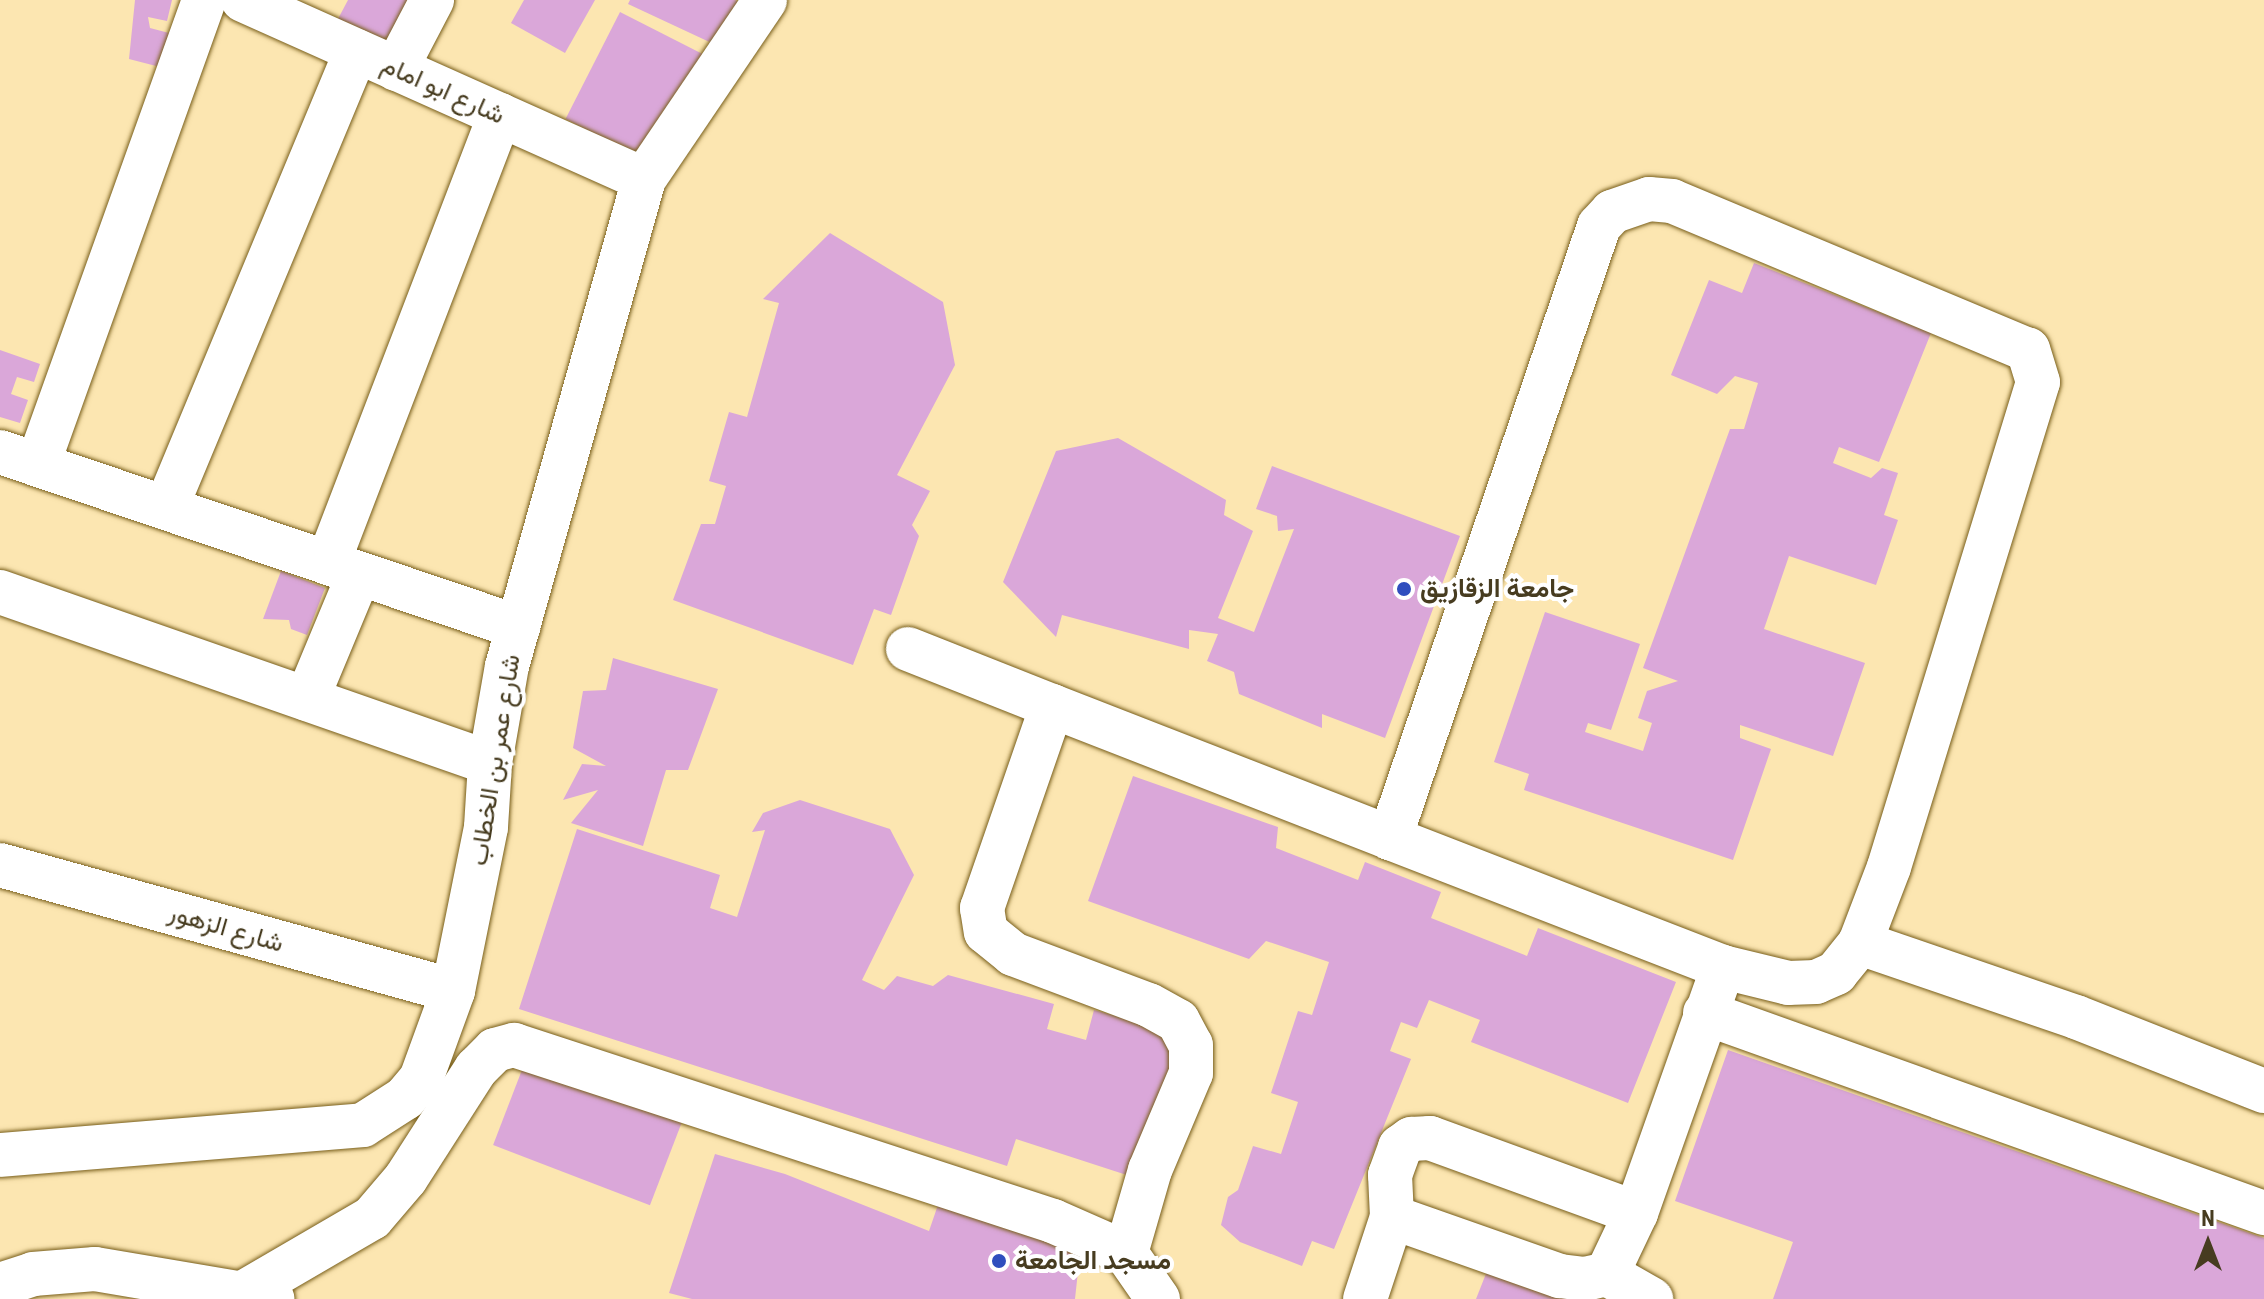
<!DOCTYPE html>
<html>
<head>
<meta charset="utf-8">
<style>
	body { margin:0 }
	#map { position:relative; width:2264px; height:1299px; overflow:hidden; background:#fce6b1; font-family:"Roboto Condensed",Vazirmatn,sans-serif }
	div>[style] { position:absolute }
	.building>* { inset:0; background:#daa7d9; transform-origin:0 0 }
	.roads { filter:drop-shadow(0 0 2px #785e1a) drop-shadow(0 0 2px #785e1a) }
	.minor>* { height:44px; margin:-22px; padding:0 22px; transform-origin:22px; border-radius:22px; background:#fff }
	.dots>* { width:22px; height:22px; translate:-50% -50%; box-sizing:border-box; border:4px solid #fff; border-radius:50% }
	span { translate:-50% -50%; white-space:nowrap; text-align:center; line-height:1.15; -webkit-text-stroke:8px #fff; paint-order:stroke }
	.street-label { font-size:26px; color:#473c20 }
	.poi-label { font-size:26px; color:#473c20; font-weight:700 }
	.left { translate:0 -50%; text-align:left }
	.north { position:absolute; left:2168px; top:1203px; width:80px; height:80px; -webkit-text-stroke:6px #fff; paint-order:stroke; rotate:0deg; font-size:22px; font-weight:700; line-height:32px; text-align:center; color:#473c20 }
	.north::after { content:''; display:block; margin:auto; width:28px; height:36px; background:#473c20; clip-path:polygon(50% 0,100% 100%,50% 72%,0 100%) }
</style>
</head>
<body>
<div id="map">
	<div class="building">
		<div style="clip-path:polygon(135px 0,172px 0,167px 21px,148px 17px,150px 28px,169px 33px,160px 67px,129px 59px)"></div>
		<div style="clip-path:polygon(348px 0,413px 0,382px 60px,330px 34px)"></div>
		<div style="clip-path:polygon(524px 0,595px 0,565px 53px,511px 23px)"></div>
		<div style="clip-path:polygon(630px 0,735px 0,739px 2px,718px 46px,628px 4px)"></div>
		<div style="left:620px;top:12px;width:96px;height:120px;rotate:27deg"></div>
		<div style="clip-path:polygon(830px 233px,943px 302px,955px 365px,897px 475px,930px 491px,912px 525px,919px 536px,891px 615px,874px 609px,853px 665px,673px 600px,701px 524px,715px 524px,726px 486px,709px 481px,729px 412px,747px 417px,779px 303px,763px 299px)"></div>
		<div style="clip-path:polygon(1754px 263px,1931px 333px,1879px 462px,1839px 447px,1833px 463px,1871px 478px,1882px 468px,1898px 473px,1884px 515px,1898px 520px,1876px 585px,1789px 556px,1764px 629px,1865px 663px,1833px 756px,1740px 725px,1740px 738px,1771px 749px,1733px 860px,1524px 790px,1529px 774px,1494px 762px,1545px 612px,1640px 644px,1611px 730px,1588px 723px,1585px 732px,1643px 751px,1652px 723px,1638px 718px,1647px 691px,1678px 681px,1643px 668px,1730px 429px,1744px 429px,1758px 383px,1735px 376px,1717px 394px,1671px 375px,1709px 280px,1742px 293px)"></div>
		<div style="clip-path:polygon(0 350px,40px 364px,34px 382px,17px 377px,11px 394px,28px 400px,20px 423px,0 417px)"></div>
		<div style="clip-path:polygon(1118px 438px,1226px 500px,1224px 515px,1253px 531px,1218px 618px,1254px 632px,1294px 529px,1278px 531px,1277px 516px,1256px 509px,1272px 466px,1460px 536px,1385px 738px,1322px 714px,1322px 728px,1239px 694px,1234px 672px,1207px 661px,1218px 634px,1189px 630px,1189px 649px,1062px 615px,1056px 637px,1003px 582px,1056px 451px)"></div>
		<div style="clip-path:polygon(281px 571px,325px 588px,307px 635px,291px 629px,289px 620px,263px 619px)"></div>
		<div style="clip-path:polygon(613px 658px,718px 689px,688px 770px,666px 770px,643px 846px,571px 823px,598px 790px,563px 800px,582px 764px,606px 766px,573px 748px,583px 691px,606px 690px)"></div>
		<div style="clip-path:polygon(1133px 776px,1278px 827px,1276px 848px,1358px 880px,1365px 862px,1441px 892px,1431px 918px,1527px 956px,1538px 928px,1676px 982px,1628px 1103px,1471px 1042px,1480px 1020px,1429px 1000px,1417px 1028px,1401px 1022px,1390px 1051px,1411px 1059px,1334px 1249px,1312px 1241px,1302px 1266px,1240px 1242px,1221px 1225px,1228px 1197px,1238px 1190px,1253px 1146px,1281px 1154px,1298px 1102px,1271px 1093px,1298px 1011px,1312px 1015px,1329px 962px,1266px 941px,1249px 959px,1088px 901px)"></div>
		<div style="clip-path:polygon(800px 800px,890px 829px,914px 875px,862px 980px,884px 990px,897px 976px,933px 986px,948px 975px,1054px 1004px,1047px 1029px,1086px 1040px,1094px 1010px,1167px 1030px,1180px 1053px,1139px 1179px,1016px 1139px,1007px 1166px,519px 1009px,577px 829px,720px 875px,710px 908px,737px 917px,765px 830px,752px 832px,763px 813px)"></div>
		<div style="clip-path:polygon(1728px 1050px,2264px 1238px,2264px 1299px,1773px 1299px,1793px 1242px,1675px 1201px)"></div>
		<div style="left:525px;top:1062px;width:168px;height:89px;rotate:21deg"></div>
		<div style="clip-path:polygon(715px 1154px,785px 1174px,929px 1231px,939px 1202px,1081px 1244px,1075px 1299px,692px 1299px,669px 1293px)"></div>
		<div style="clip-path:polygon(1493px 1256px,1598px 1294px,1598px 1299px,1476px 1299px)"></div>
	</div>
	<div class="roads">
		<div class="minor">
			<div style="left:243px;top:0;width:439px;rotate:24.1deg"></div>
			<div style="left:396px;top:69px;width:78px;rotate:-62.4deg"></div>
			<div style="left:0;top:452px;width:547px;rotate:18.67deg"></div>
			<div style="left:38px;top:464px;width:493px;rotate:-70.3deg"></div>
			<div style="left:166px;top:508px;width:495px;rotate:-67.4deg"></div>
			<div style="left:328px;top:563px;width:480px;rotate:-69deg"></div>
			<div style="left:0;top:592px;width:519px;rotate:19.24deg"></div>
			<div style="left:908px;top:649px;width:155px;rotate:21.6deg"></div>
			<div style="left:1052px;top:706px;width:363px;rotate:21.3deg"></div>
			<div style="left:1390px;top:838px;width:357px;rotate:21.2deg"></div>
			<div style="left:1723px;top:967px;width:67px;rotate:13.8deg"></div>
			<div style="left:1788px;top:983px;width:28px;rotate:-2deg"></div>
			<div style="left:1816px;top:982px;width:22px;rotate:-24deg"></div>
			<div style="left:1836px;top:973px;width:38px;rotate:-51deg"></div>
			<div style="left:1860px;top:943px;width:81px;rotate:-69.1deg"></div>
			<div style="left:1889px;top:867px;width:507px;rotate:-72.92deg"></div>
			<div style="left:2038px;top:382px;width:34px;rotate:-107deg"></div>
			<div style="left:2028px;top:350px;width:386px;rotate:-157.3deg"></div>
			<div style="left:1672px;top:201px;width:23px;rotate:-175deg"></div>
			<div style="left:1649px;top:199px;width:39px;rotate:161deg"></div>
			<div style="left:1612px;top:212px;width:19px;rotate:133deg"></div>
			<div style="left:1599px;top:226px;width:647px;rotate:108.86deg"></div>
			<div style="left:307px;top:699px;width:135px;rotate:-67.4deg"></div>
			<div style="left:1052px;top:706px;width:214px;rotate:109.1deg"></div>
			<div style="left:982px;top:908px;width:24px;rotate:81deg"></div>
			<div style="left:986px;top:932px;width:35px;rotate:39deg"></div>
			<div style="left:1013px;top:954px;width:145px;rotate:20.6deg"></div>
			<div style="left:1149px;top:1005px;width:33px;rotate:29deg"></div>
			<div style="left:1178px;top:1021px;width:27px;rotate:62deg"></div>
			<div style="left:1191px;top:1045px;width:28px;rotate:90deg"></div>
			<div style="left:1191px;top:1073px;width:105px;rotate:112.9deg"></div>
			<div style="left:1150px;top:1170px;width:86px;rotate:106.1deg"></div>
			<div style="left:0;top:865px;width:470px;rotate:15.5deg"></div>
			<div style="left:1860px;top:943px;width:228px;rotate:18.9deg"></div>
			<div style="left:2076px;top:1017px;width:202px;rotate:21.5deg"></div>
			<div style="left:1705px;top:1013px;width:594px;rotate:19.69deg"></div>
			<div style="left:0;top:1155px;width:364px;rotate:-4.7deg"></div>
			<div style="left:363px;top:1125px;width:50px;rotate:-32.7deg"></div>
			<div style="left:405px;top:1098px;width:25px;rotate:-50deg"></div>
			<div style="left:421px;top:1079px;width:94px;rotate:-70deg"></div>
			<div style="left:453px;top:991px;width:167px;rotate:-78.6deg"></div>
			<div style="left:486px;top:827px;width:64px;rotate:-86.4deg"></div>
			<div style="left:490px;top:763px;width:98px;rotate:-80.1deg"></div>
			<div style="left:507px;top:666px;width:506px;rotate:-74.29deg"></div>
			<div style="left:644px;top:179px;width:216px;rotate:-55.9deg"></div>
			<div style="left:1392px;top:1217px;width:42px;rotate:-92.7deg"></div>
			<div style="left:1390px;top:1175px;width:30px;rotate:-70deg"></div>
			<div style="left:1400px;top:1147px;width:14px;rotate:-36deg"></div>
			<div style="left:1411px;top:1139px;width:19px;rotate:-3deg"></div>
			<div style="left:1430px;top:1138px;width:219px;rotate:20deg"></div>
			<div style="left:1607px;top:1274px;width:51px;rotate:29.6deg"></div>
			<div style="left:0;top:1285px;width:35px;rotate:-18deg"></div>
			<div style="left:33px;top:1274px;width:62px;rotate:-4.6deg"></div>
			<div style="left:95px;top:1269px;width:180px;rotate:9.6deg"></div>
			<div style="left:243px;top:1293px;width:149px;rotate:-30.2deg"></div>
			<div style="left:372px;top:1218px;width:52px;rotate:-49.6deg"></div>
			<div style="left:406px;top:1178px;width:130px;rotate:-57.3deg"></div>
			<div style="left:476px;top:1069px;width:27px;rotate:-45deg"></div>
			<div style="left:495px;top:1050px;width:20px;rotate:-15deg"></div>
			<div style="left:514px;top:1045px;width:567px;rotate:18.08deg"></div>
			<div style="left:1053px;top:1221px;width:80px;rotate:23.7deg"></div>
			<div style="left:1126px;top:1253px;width:56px;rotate:55.2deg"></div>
			<div style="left:1365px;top:1299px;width:86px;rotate:-71.8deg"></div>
			<div style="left:1392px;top:1217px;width:178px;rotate:19.4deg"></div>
			<div style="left:1560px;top:1276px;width:25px;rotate:7deg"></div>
			<div style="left:1585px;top:1279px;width:23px;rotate:-13deg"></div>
			<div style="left:1607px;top:1274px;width:68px;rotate:-64.6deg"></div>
			<div style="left:1636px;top:1213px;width:261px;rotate:-70.5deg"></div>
		</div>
	</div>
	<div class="dots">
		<div style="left:1404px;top:589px;background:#2f4ebe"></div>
		<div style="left:999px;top:1261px;background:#2f4ebe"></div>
	</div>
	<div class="street-label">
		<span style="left:443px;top:90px;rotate:24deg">شارع ابو امام</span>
		<span style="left:495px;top:760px;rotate:-81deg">شارع عمر بن الخطاب</span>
		<span style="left:226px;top:928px;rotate:16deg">شارع الزهور</span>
	</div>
	<div class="poi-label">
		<span class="left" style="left:1420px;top:589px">جامعة الزقازيق</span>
		<span class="left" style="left:1015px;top:1261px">مسجد الجامعة</span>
	</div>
	<div class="north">N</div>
</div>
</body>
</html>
